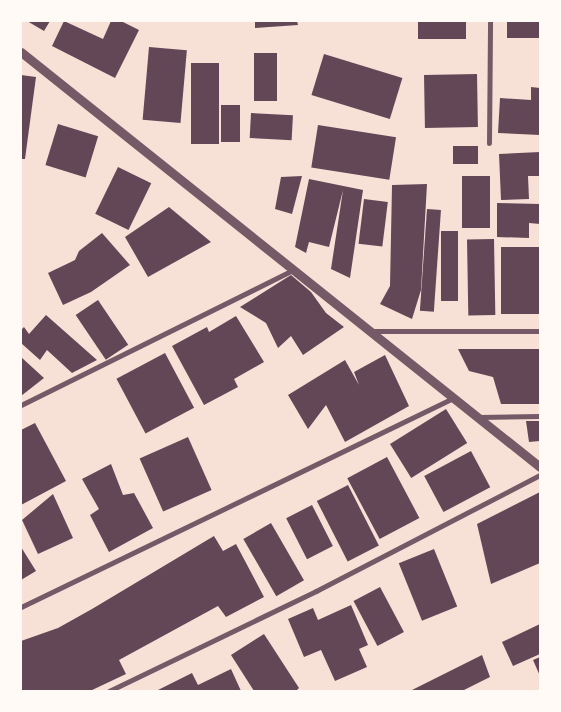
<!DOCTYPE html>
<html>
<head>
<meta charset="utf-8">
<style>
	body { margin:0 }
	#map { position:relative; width:561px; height:712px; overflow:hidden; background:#f7e1d7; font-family:"Playfair Display",serif }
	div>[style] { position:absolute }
	.building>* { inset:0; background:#644757; transform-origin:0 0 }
	.minor>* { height:5px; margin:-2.5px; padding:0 2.5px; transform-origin:2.5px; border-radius:2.5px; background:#755966 }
	.tertiary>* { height:9px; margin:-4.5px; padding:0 4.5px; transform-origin:4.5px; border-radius:4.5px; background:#755966 }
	span { translate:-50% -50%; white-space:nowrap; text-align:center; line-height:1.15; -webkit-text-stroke:4px #fffaf5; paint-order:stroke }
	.frame { position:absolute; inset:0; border:22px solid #fffaf5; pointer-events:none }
</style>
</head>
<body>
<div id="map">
	<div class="building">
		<div style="clip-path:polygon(27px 21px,50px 21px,44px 31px)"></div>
		<div style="clip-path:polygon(64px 21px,103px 39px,111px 21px,121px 21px,139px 30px,115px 78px,52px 46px)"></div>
		<div style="clip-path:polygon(255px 21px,297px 21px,298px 25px,255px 28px)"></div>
		<div style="left:418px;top:21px;width:48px;height:18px"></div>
		<div style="left:507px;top:21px;width:33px;height:17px"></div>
		<div style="left:149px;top:47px;width:38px;height:73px;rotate:5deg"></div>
		<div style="left:254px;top:53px;width:23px;height:48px"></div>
		<div style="left:324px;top:54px;width:82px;height:43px;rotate:17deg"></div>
		<div style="left:191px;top:63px;width:28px;height:81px"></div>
		<div style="left:477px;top:74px;width:53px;height:53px;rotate:89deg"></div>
		<div style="clip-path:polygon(21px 75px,36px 77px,25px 159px,21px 159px)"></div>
		<div style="clip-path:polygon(531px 87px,540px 88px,540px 135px,498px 133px,500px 98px,531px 100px)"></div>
		<div style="left:221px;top:105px;width:19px;height:37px"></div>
		<div style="left:251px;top:113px;width:42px;height:25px;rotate:3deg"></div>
		<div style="left:58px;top:124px;width:42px;height:43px;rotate:17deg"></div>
		<div style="left:318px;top:125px;width:79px;height:43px;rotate:9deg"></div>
		<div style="left:453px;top:146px;width:25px;height:18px"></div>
		<div style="clip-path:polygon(540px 152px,540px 176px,528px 176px,529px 199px,501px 200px,499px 154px)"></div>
		<div style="left:118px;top:167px;width:37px;height:52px;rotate:26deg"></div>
		<div style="clip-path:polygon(302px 176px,292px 214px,275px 209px,281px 177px)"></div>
		<div style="left:462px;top:176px;width:28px;height:52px"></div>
		<div style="clip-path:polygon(309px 179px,363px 190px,350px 278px,331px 269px,343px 190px,329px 247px,309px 242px,306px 253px,295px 247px)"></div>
		<div style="clip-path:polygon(427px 184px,421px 290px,412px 319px,380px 304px,390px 286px,392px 185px)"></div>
		<div style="left:364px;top:199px;width:24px;height:45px;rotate:7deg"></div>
		<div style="clip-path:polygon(497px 203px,540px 204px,540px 224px,529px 223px,529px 238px,497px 237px)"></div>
		<div style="clip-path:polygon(169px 207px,211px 242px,148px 277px,125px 237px)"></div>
		<div style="left:427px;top:209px;width:14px;height:102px;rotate:4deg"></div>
		<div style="left:441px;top:231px;width:17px;height:70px"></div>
		<div style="clip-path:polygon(102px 233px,130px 265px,91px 292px,63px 305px,48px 273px,75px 260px,79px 251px)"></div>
		<div style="left:494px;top:239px;width:76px;height:27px;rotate:89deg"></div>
		<div style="left:540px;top:247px;width:67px;height:39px;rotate:90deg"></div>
		<div style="clip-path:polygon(291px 275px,311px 292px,326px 313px,344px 327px,303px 355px,291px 336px,278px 348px,266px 323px,240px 307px)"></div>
		<div style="left:98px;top:300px;width:54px;height:27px;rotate:56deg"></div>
		<div style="clip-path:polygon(46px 315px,97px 360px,72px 373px,47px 350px,40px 360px,21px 343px,21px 330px,24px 327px,29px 334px)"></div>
		<div style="clip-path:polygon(236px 316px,264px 362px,234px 379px,238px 387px,204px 405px,172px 346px,207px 327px,209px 332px)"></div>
		<div style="clip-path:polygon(458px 349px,540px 349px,540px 404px,501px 404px,493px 377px,469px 371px)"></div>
		<div style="left:165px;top:353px;width:62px;height:55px;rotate:62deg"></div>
		<div style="clip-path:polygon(385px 355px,409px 406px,345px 442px,326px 405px,308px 429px,288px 395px,345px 360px,359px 385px,354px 372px)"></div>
		<div style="clip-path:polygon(21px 357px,44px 378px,21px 396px)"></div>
		<div style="left:446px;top:409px;width:40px;height:66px;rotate:58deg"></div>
		<div style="clip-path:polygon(526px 421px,540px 421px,540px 441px,529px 442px)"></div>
		<div style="clip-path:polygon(35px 423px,66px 481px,21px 505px,21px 430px)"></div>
		<div style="left:188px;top:437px;width:58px;height:53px;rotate:66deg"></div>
		<div style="left:471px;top:451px;width:41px;height:53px;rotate:62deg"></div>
		<div style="left:387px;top:457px;width:69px;height:45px;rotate:62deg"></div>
		<div style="clip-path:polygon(111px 464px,123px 495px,134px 493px,153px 528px,109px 552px,90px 515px,99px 509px,82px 479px)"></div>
		<div style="left:348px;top:485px;width:68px;height:35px;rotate:63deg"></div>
		<div style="clip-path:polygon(540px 492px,540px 563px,491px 584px,477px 524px)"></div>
		<div style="clip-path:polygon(53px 494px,73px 538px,38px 554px,22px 520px)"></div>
		<div style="left:312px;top:505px;width:46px;height:29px;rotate:63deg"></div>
		<div style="left:271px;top:523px;width:66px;height:32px;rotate:60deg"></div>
		<div style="clip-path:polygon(214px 536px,223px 551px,236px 544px,264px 597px,226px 617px,218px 606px,119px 660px,126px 674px,90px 691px,21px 691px,21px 641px,58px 628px,92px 609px)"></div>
		<div style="clip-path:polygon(21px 547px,36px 571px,21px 580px)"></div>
		<div style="left:434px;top:549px;width:62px;height:38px;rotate:68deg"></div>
		<div style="left:380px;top:587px;width:51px;height:30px;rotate:62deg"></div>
		<div style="clip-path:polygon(351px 605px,368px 645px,359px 649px,367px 667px,335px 681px,321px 650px,304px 657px,288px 619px,313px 608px,318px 620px)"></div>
		<div style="clip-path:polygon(540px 624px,540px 654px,513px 666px,502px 642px)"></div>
		<div style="clip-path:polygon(264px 634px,299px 688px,296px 691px,254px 691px,231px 655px)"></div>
		<div style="clip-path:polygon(482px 655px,490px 677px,462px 691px,410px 691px)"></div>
		<div style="clip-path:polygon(540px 657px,540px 676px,533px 660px)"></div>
		<div style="clip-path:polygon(231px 669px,241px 691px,156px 691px,192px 673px,198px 685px)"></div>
	</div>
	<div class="minor">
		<div style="left:489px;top:143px;width:122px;rotate:-89.5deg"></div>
		<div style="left:370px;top:331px;width:170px"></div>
		<div style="left:21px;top:405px;width:304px;rotate:-26.4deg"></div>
		<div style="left:478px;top:417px;width:62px;rotate:-0.9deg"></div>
		<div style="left:21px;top:607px;width:480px;rotate:-25.8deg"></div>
		<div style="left:109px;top:691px;width:230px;rotate:-25.8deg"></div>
		<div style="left:316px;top:591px;width:252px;rotate:-27.4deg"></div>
	</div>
	<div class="tertiary">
		<div style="left:21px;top:52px;width:665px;rotate:38.65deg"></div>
	</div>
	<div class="frame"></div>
</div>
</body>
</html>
